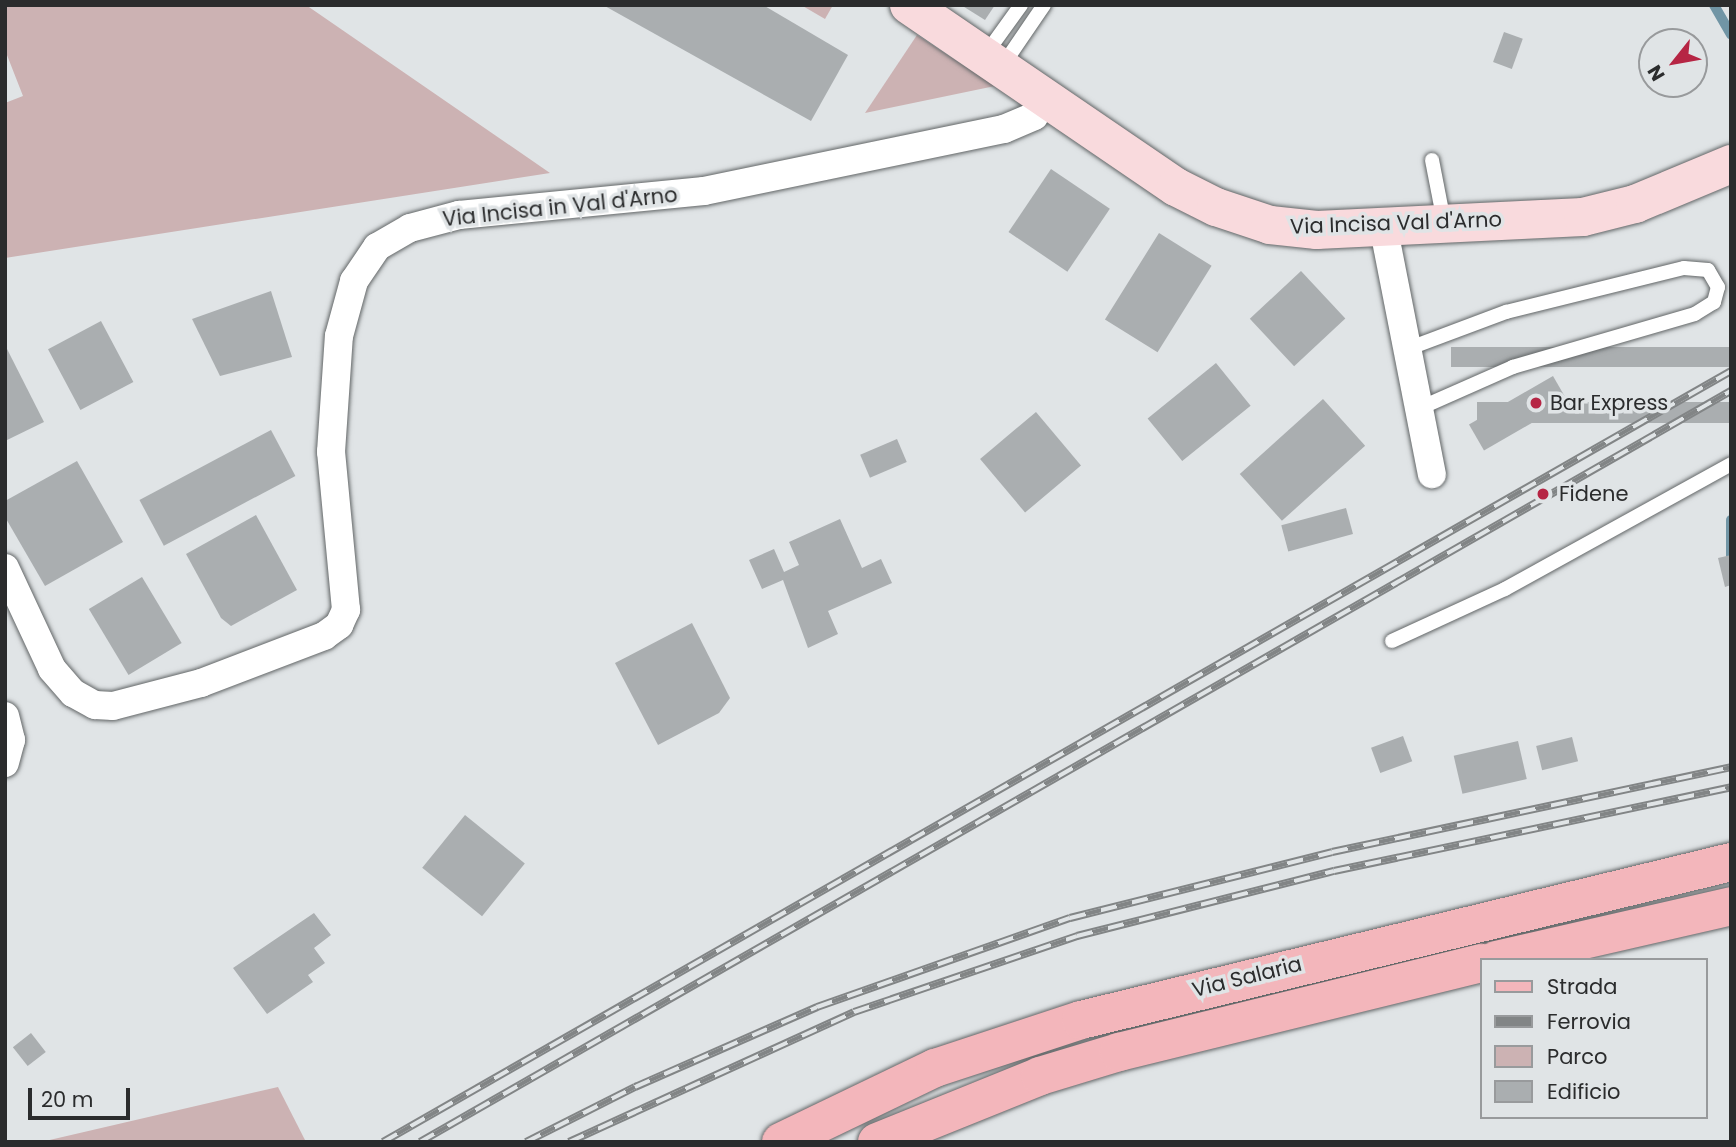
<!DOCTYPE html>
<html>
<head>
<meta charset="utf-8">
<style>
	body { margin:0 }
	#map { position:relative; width:1736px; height:1147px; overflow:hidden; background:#e0e4e6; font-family:Poppins,sans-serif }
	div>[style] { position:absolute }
	.green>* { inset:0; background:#ccb2b3 }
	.stream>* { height:10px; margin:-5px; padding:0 5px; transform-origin:5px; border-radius:5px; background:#7195a5 }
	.building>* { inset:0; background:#aaaeb0; transform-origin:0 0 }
	.roads { filter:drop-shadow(0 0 2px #626667) drop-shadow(0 0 2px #626667) }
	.lane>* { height:14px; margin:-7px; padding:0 7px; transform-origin:7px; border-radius:7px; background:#fff }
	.street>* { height:28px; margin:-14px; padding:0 14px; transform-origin:14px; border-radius:14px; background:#fff }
	.secondary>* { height:38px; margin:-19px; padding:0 19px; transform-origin:19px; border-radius:19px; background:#f9dadd }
	.primary>* { height:38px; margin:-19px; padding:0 19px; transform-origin:19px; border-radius:19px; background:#f3b6bb }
	.rail>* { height:8px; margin-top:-4px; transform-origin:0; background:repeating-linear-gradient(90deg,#e0e4e6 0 16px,#828586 0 32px); box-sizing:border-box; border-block:2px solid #828586 }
	.dots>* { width:19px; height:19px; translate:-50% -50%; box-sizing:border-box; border:4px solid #e0e4e6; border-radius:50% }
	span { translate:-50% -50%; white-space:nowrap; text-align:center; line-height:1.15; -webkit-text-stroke:7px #e0e4e6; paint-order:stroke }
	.street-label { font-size:21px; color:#2b2c2d }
	.poi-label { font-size:21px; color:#2b2c2d }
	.left { translate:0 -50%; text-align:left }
	.frame { position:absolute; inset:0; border:7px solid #2b2c2d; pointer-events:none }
	.legend { position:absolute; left:1480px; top:958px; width:228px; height:161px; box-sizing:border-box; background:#e0e4e6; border:2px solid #989a9c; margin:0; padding:9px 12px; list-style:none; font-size:21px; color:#2b2c2d }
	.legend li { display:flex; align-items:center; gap:14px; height:35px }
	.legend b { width:35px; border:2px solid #989a9c }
	.north { position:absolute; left:1638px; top:28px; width:70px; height:70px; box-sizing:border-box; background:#e0e4e6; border:2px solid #989a9c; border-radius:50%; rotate:239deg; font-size:19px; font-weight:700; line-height:28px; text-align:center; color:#2b2c2d }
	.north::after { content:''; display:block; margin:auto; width:24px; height:32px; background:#b62544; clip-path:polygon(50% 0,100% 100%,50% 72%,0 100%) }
	.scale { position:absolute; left:28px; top:1088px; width:102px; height:32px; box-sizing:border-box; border:4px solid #2b2c2d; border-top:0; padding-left:9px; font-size:21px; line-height:24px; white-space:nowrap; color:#2b2c2d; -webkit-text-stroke:5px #e0e4e6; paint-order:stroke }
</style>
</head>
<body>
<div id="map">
	<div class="green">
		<div style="clip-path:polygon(5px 5px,306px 5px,550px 173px,5px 258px,5px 103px,23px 96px,5px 50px)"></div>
		<div style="clip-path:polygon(801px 5px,833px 5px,825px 19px)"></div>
		<div style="clip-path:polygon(917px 35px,995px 86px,865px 113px)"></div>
		<div style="clip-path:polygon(278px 1087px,306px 1142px,41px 1142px)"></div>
	</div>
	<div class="stream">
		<div style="left:1714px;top:5px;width:34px;rotate:60deg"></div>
		<div style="left:1731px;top:520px;width:41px;rotate:90deg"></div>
	</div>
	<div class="building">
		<div style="clip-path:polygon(603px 5px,763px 5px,848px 55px,811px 121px)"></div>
		<div style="clip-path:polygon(961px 5px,995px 5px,985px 20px)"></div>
		<div style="left:1504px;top:32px;width:20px;height:32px;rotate:20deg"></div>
		<div style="left:1051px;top:169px;width:71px;height:76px;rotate:34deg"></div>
		<div style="left:1159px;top:233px;width:62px;height:102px;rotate:32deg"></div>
		<div style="left:1301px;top:271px;width:65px;height:70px;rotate:47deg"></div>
		<div style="clip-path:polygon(271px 291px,292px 357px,220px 376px,192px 319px)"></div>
		<div style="left:101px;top:321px;width:69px;height:60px;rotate:62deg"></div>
		<div style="clip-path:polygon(5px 345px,44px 422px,5px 441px)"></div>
		<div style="left:1731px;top:347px;width:20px;height:280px;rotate:90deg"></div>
		<div style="left:1216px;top:363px;width:55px;height:88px;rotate:51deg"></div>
		<div style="left:1553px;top:376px;width:30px;height:97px;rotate:60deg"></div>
		<div style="left:1323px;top:399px;width:63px;height:112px;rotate:48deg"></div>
		<div style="left:1731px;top:402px;width:21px;height:254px;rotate:90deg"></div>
		<div style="left:1036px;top:412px;width:70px;height:73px;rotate:50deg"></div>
		<div style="left:271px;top:430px;width:52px;height:149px;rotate:62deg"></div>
		<div style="left:897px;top:439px;width:25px;height:40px;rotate:67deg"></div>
		<div style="clip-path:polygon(77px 461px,123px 542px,45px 586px,5px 517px,5px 501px)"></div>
		<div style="left:1346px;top:508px;width:27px;height:67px;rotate:75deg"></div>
		<div style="clip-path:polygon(256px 515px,297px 590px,231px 626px,221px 618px,186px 554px)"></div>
		<div style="clip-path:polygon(840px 519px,862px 568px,881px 559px,892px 583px,828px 611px,838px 634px,808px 648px,783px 580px,762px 589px,749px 560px,774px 549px,784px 572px,799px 565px,789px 542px)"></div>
		<div style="clip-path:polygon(1731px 555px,1731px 585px,1725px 587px,1718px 558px)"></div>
		<div style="left:142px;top:577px;width:77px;height:62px;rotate:59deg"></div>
		<div style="clip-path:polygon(692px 623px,730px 698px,719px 713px,658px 745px,615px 663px)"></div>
		<div style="left:1403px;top:736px;width:27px;height:34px;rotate:70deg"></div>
		<div style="left:1572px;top:737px;width:25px;height:37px;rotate:76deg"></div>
		<div style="left:1518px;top:741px;width:39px;height:66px;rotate:77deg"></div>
		<div style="left:465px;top:815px;width:77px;height:68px;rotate:39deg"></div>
		<div style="clip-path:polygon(314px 913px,331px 935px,314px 948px,325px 963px,308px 975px,313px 982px,267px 1014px,233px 968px)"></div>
		<div style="left:31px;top:1033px;width:24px;height:23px;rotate:52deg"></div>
	</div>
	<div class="roads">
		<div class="lane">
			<div style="left:985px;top:55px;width:62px;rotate:-54.2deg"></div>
			<div style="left:1003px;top:65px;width:73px;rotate:-55.7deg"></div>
			<div style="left:1432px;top:160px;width:63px;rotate:79deg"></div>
			<div style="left:1407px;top:349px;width:106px;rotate:-20.5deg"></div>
			<div style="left:1506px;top:312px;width:183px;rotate:-13.9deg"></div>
			<div style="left:1684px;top:268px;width:24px;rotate:5deg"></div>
			<div style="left:1708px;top:270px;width:20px;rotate:60deg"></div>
			<div style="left:1718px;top:287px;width:16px;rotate:105deg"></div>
			<div style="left:1714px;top:302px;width:22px;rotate:148deg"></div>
			<div style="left:1695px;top:314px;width:190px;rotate:163.8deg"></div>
			<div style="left:1513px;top:367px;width:102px;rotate:156.2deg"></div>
			<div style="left:1392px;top:641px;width:124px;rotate:-24.7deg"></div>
			<div style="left:1505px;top:589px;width:258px;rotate:-28.9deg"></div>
		</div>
		<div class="street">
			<div style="left:1383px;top:225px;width:254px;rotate:78.9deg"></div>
			<div style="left:5px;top:568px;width:111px;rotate:65deg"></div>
			<div style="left:52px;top:669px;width:32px;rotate:49deg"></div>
			<div style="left:73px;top:693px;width:25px;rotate:29deg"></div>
			<div style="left:95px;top:705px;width:18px;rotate:3deg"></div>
			<div style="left:113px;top:706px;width:91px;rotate:-14.6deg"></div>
			<div style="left:201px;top:683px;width:132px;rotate:-20.9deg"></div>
			<div style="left:324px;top:636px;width:19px;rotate:-36deg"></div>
			<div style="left:339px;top:625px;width:17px;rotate:-65deg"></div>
			<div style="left:346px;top:610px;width:159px;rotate:-95.4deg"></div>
			<div style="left:331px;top:452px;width:116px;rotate:-86.1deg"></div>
			<div style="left:339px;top:336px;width:57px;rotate:-74.7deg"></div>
			<div style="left:354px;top:281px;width:41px;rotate:-55.9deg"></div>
			<div style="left:377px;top:247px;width:38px;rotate:-30deg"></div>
			<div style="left:410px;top:228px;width:51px;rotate:-14.9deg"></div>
			<div style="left:459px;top:215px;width:246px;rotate:-5.6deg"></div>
			<div style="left:704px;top:191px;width:306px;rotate:-11.7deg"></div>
			<div style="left:1004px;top:129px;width:33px;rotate:-23deg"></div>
			<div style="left:1034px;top:116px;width:21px;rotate:-59deg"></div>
			<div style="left:5px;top:716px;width:25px;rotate:76deg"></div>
			<div style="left:11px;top:740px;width:24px;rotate:105deg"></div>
		</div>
		<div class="secondary">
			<div style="left:909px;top:5px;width:323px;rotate:34.3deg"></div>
			<div style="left:1176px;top:187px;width:45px;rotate:26.6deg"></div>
			<div style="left:1216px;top:207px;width:57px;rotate:18.4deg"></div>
			<div style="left:1270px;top:225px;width:47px;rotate:6.1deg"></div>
			<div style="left:1317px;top:230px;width:266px;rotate:-2.8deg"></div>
			<div style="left:1583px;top:217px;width:54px;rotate:-14deg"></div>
			<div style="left:1635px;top:204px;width:104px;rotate:-22.6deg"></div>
		</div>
		<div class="primary">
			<div style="left:1496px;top:960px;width:241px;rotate:-12.9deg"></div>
			<div style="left:781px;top:1142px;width:171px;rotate:-25.7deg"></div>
			<div style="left:935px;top:1068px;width:154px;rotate:-18.2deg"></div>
			<div style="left:1081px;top:1020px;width:669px;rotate:-13.66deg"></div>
			<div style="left:877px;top:1142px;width:176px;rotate:-22deg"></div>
			<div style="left:1040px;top:1076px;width:83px;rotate:-16.9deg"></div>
			<div style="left:1119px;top:1052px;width:374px;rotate:-13.8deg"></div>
		</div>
	</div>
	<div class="rail">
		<div style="left:383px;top:1142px;width:1553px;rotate:-29.77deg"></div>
		<div style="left:420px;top:1142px;width:1511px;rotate:-29.81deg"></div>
		<div style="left:526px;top:1142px;width:122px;rotate:-26.8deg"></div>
		<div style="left:635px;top:1087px;width:199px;rotate:-23.7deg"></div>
		<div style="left:817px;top:1007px;width:268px;rotate:-19.4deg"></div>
		<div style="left:1070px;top:918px;width:270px;rotate:-14.1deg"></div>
		<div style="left:1332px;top:852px;width:408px;rotate:-12deg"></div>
		<div style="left:569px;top:1142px;width:313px;rotate:-24.5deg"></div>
		<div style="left:854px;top:1012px;width:236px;rotate:-18.8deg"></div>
		<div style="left:1077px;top:936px;width:265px;rotate:-14.2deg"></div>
		<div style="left:1334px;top:871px;width:406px;rotate:-11.9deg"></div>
	</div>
	<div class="dots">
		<div style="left:1536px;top:403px;background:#b62544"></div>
		<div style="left:1543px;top:494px;background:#b62544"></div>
	</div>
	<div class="street-label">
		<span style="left:560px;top:207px;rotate:-6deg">Via Incisa in Val d'Arno</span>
		<span style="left:1396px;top:223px;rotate:-2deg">Via Incisa Val d'Arno</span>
		<span style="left:1247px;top:977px;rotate:-14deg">Via Salaria</span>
	</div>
	<div class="poi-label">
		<span class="left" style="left:1550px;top:403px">Bar Express</span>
		<span class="left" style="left:1559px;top:494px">Fidene</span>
	</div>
	<div class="frame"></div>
	<ul class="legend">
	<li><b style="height:9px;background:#f3b6bb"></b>Strada</li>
	<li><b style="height:9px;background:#828586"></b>Ferrovia</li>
	<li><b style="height:19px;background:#ccb2b3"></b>Parco</li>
	<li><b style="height:19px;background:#aaaeb0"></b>Edificio</li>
	</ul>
	<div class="north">N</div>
	<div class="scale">20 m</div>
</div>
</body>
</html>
